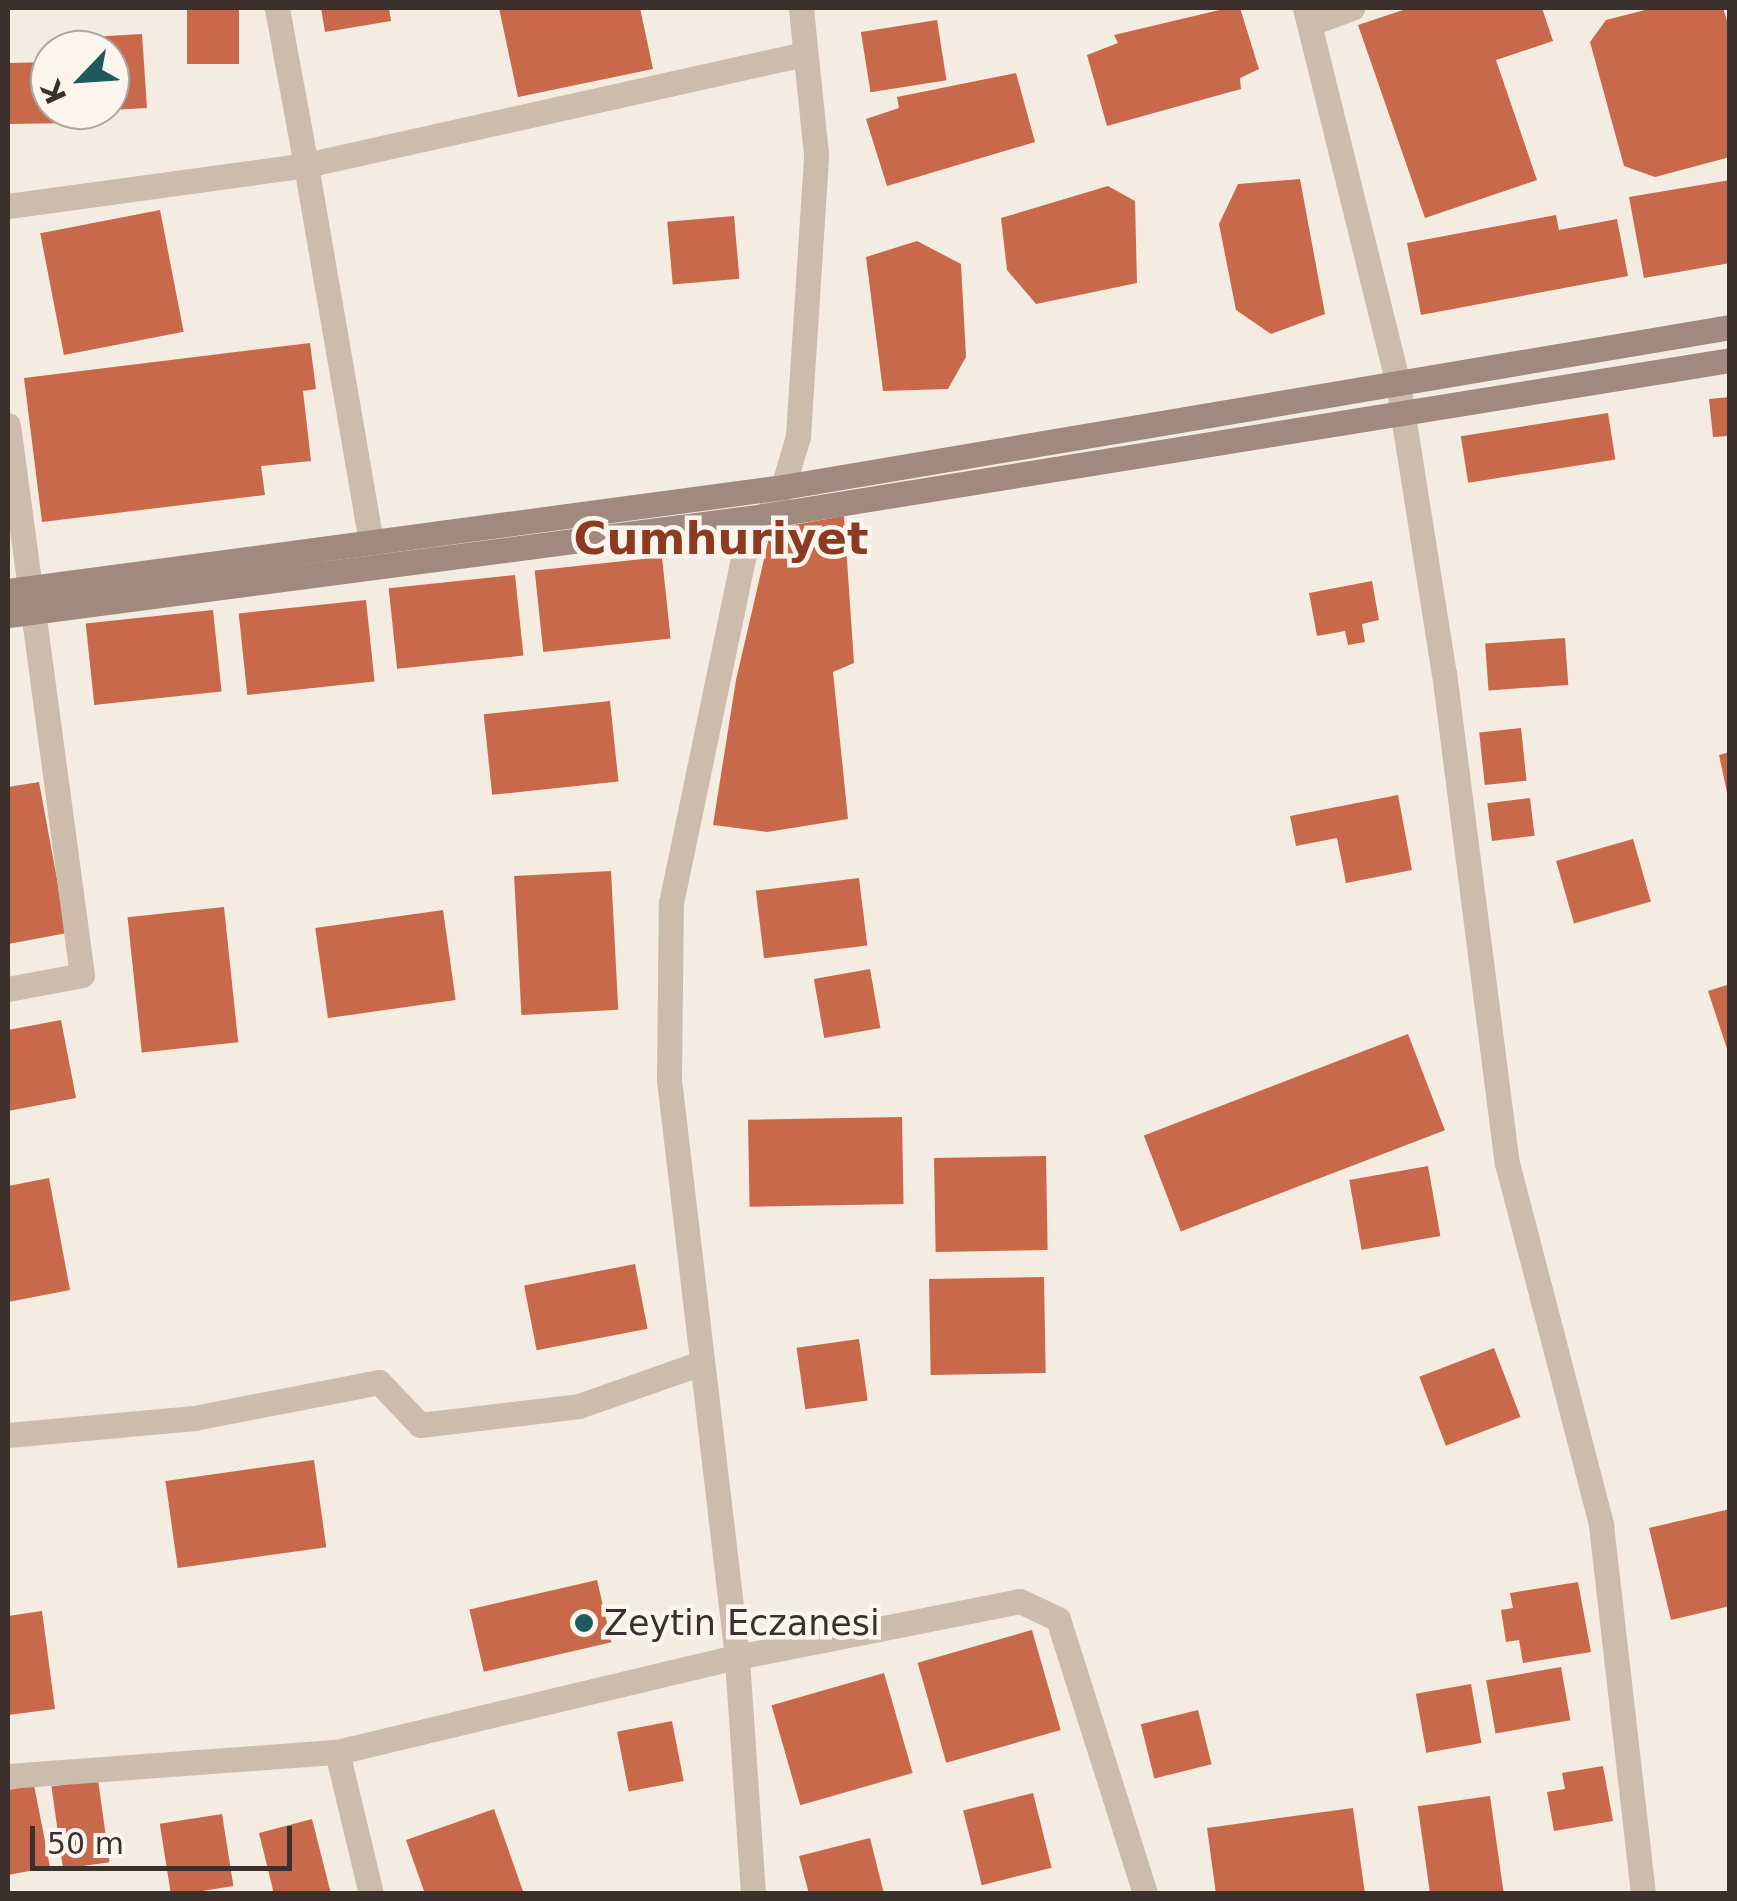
<!DOCTYPE html>
<html>
<head>
<meta charset="utf-8">
<style>
	body { margin:0 }
	#map { position:relative; width:1737px; height:1901px; overflow:hidden; background:#f4ebe1; font-family:"DejaVu Sans",sans-serif }
	div>[style] { position:absolute }
	.building>* { inset:0; background:#c8694b; transform-origin:0 0 }
	.street>* { height:25px; margin:-12.5px; padding:0 12.5px; transform-origin:12.5px; border-radius:12.5px; background:#cdbbac }
	.secondary>* { height:25px; margin:-12.5px; padding:0 12.5px; transform-origin:12.5px; border-radius:12.5px; background:#a18a7d }
	.dots>* { width:28px; height:28px; translate:-50% -50%; box-sizing:border-box; border:5px solid #fbf5ee; border-radius:50% }
	span { translate:-50% -50%; white-space:nowrap; text-align:center; line-height:1.15; -webkit-text-stroke:9px #fbf5ee; paint-order:stroke }
	.poi-label { font-size:35px; color:#3b302b }
	.left { translate:0 -50%; text-align:left }
	.district-label { font-size:45px; color:#8c3b22; font-weight:700 }
	.frame { position:absolute; inset:0; border:10px solid #3b302b; pointer-events:none }
	.north { position:absolute; left:30px; top:30px; width:100px; height:100px; box-sizing:border-box; background:#fbf5ee; border:2px solid #aea6a0; border-radius:50%; rotate:245deg; font-size:28px; font-weight:700; line-height:40px; text-align:center; color:#3b302b }
	.north::after { content:''; display:block; margin:auto; width:35px; height:45px; background:#1f5a5e; clip-path:polygon(50% 0,100% 100%,50% 72%,0 100%) }
	.scale { position:absolute; left:30px; top:1826px; width:262px; height:45px; box-sizing:border-box; border:5px solid #3b302b; border-top:0; padding-left:12px; font-size:30px; line-height:35px; white-space:nowrap; color:#3b302b; -webkit-text-stroke:8px #fbf5ee; paint-order:stroke }
</style>
</head>
<body>
<div id="map">
	<div class="building">
		<div style="left:187px;top:8px;width:52px;height:56px"></div>
		<div style="clip-path:polygon(321px 8px,389px 8px,391px 21px,325px 32px)"></div>
		<div style="clip-path:polygon(499px 8px,640px 8px,653px 69px,518px 97px)"></div>
		<div style="clip-path:polygon(1228px 8px,1240px 8px,1259px 69px,1240px 78px,1241px 89px,1107px 126px,1087px 55px,1118px 43px,1114px 35px)"></div>
		<div style="clip-path:polygon(1409px 8px,1542px 8px,1553px 41px,1496px 60px,1537px 180px,1425px 218px,1358px 25px)"></div>
		<div style="clip-path:polygon(1653px 8px,1723px 8px,1730px 30px,1730px 157px,1655px 177px,1624px 166px,1590px 42px,1606px 20px)"></div>
		<div style="left:937px;top:20px;width:61px;height:77px;rotate:81deg"></div>
		<div style="clip-path:polygon(142px 34px,147px 108px,110px 110px,110px 50px,91px 50px,90px 37px)"></div>
		<div style="clip-path:polygon(50px 62px,50px 110px,69px 110px,69px 123px,10px 124px,9px 63px)"></div>
		<div style="clip-path:polygon(1016px 73px,1035px 142px,887px 186px,866px 119px,899px 108px,897px 97px)"></div>
		<div style="clip-path:polygon(1300px 179px,1325px 314px,1271px 334px,1236px 310px,1219px 224px,1238px 184px)"></div>
		<div style="clip-path:polygon(1730px 180px,1730px 263px,1644px 278px,1629px 197px)"></div>
		<div style="clip-path:polygon(1108px 186px,1135px 201px,1137px 283px,1036px 304px,1007px 270px,1001px 218px)"></div>
		<div style="left:160px;top:210px;width:124px;height:122px;rotate:79deg"></div>
		<div style="clip-path:polygon(1556px 215px,1559px 230px,1617px 219px,1628px 276px,1421px 315px,1407px 243px)"></div>
		<div style="left:734px;top:216px;width:63px;height:67px;rotate:85deg"></div>
		<div style="clip-path:polygon(917px 241px,961px 264px,966px 357px,948px 389px,883px 391px,866px 257px)"></div>
		<div style="clip-path:polygon(310px 343px,316px 389px,303px 391px,311px 461px,261px 466px,265px 495px,42px 522px,24px 378px)"></div>
		<div style="clip-path:polygon(1730px 397px,1730px 436px,1713px 437px,1709px 399px)"></div>
		<div style="left:1608px;top:413px;width:47px;height:149px;rotate:81deg"></div>
		<div style="clip-path:polygon(844px 516px,854px 663px,833px 672px,848px 819px,767px 832px,713px 825px,736px 680px,771px 529px)"></div>
		<div style="left:662px;top:557px;width:82px;height:128px;rotate:84deg"></div>
		<div style="left:515px;top:575px;width:81px;height:127px;rotate:84deg"></div>
		<div style="clip-path:polygon(1372px 581px,1379px 620px,1362px 624px,1365px 642px,1348px 645px,1345px 631px,1317px 636px,1309px 593px)"></div>
		<div style="left:366px;top:600px;width:82px;height:128px;rotate:84deg"></div>
		<div style="left:213px;top:610px;width:82px;height:128px;rotate:84deg"></div>
		<div style="left:1565px;top:638px;width:47px;height:80px;rotate:86deg"></div>
		<div style="left:610px;top:701px;width:81px;height:127px;rotate:84deg"></div>
		<div style="left:1521px;top:728px;width:53px;height:42px;rotate:84deg"></div>
		<div style="clip-path:polygon(1730px 752px,1730px 796px,1728px 797px,1719px 755px)"></div>
		<div style="clip-path:polygon(39px 782px,67px 933px,8px 944px,8px 787px)"></div>
		<div style="clip-path:polygon(1398px 795px,1412px 870px,1346px 883px,1337px 838px,1296px 846px,1290px 816px)"></div>
		<div style="left:1530px;top:798px;width:38px;height:43px;rotate:83deg"></div>
		<div style="left:1633px;top:839px;width:65px;height:80px;rotate:74deg"></div>
		<div style="left:611px;top:871px;width:139px;height:97px;rotate:87deg"></div>
		<div style="left:859px;top:878px;width:68px;height:104px;rotate:83deg"></div>
		<div style="left:224px;top:907px;width:136px;height:97px;rotate:84deg"></div>
		<div style="left:443px;top:910px;width:91px;height:129px;rotate:82deg"></div>
		<div style="left:870px;top:969px;width:60px;height:57px;rotate:80deg"></div>
		<div style="clip-path:polygon(1730px 984px,1730px 1055px,1729px 1055px,1708px 991px)"></div>
		<div style="clip-path:polygon(61px 1020px,76px 1098px,8px 1111px,8px 1030px)"></div>
		<div style="left:1408px;top:1034px;width:103px;height:283px;rotate:69deg"></div>
		<div style="left:902px;top:1117px;width:87px;height:154px;rotate:89deg"></div>
		<div style="left:1046px;top:1156px;width:94px;height:112px;rotate:89deg"></div>
		<div style="left:1428px;top:1166px;width:71px;height:80px;rotate:80deg"></div>
		<div style="clip-path:polygon(49px 1178px,70px 1290px,8px 1302px,8px 1186px)"></div>
		<div style="left:635px;top:1264px;width:66px;height:113px;rotate:79deg"></div>
		<div style="left:1044px;top:1277px;width:96px;height:115px;rotate:89deg"></div>
		<div style="left:859px;top:1339px;width:62px;height:63px;rotate:82deg"></div>
		<div style="left:1494px;top:1348px;width:74px;height:80px;rotate:69deg"></div>
		<div style="left:314px;top:1460px;width:88px;height:150px;rotate:82deg"></div>
		<div style="clip-path:polygon(1730px 1509px,1730px 1606px,1671px 1620px,1649px 1528px)"></div>
		<div style="left:597px;top:1580px;width:64px;height:131px;rotate:77deg"></div>
		<div style="clip-path:polygon(1578px 1582px,1591px 1652px,1523px 1663px,1519px 1640px,1506px 1642px,1501px 1610px,1513px 1608px,1510px 1593px)"></div>
		<div style="clip-path:polygon(42px 1611px,55px 1709px,8px 1715px,8px 1616px)"></div>
		<div style="left:1032px;top:1630px;width:104px;height:119px;rotate:74deg"></div>
		<div style="left:1561px;top:1667px;width:54px;height:76px;rotate:80deg"></div>
		<div style="left:884px;top:1673px;width:104px;height:117px;rotate:74deg"></div>
		<div style="left:1471px;top:1684px;width:60px;height:56px;rotate:80deg"></div>
		<div style="left:1198px;top:1710px;width:56px;height:59px;rotate:76deg"></div>
		<div style="left:672px;top:1721px;width:61px;height:56px;rotate:79deg"></div>
		<div style="clip-path:polygon(1603px 1766px,1613px 1821px,1554px 1831px,1547px 1792px,1565px 1789px,1562px 1773px)"></div>
		<div style="left:98px;top:1780px;width:83px;height:47px;rotate:82deg"></div>
		<div style="clip-path:polygon(34px 1785px,50px 1867px,8px 1875px,8px 1790px)"></div>
		<div style="left:1033px;top:1793px;width:77px;height:72px;rotate:76deg"></div>
		<div style="left:1490px;top:1796px;width:99px;height:73px;rotate:82deg"></div>
		<div style="clip-path:polygon(1353px 1808px,1365px 1894px,1216px 1894px,1207px 1828px)"></div>
		<div style="clip-path:polygon(494px 1809px,524px 1894px,425px 1894px,406px 1840px)"></div>
		<div style="left:222px;top:1814px;width:73px;height:63px;rotate:81deg"></div>
		<div style="clip-path:polygon(312px 1819px,331px 1894px,274px 1894px,259px 1833px)"></div>
		<div style="clip-path:polygon(870px 1838px,884px 1894px,809px 1894px,799px 1856px)"></div>
	</div>
	<div class="street">
		<div style="left:1305px;top:8px;width:387px;rotate:76.1deg"></div>
		<div style="left:1398px;top:384px;width:293px;rotate:81deg"></div>
		<div style="left:1444px;top:673px;width:494px;rotate:82.7deg"></div>
		<div style="left:1507px;top:1163px;width:374px;rotate:75.4deg"></div>
		<div style="left:1601px;top:1525px;width:371px;rotate:83.5deg"></div>
		<div style="left:1311px;top:23px;width:44px;rotate:-20.1deg"></div>
		<div style="left:8px;top:206px;width:301px;rotate:-7.8deg"></div>
		<div style="left:306px;top:165px;width:160px;rotate:-100.5deg"></div>
		<div style="left:8px;top:425px;width:555px;rotate:82.34deg"></div>
		<div style="left:82px;top:975px;width:75px;rotate:169.3deg"></div>
		<div style="left:371px;top:542px;width:383px;rotate:-99.8deg"></div>
		<div style="left:306px;top:165px;width:510px;rotate:-12.57deg"></div>
		<div style="left:8px;top:1435px;width:187px;rotate:-5.2deg"></div>
		<div style="left:194px;top:1418px;width:188px;rotate:-11deg"></div>
		<div style="left:379px;top:1382px;width:59px;rotate:46.4deg"></div>
		<div style="left:420px;top:1425px;width:160px;rotate:-6.8deg"></div>
		<div style="left:579px;top:1406px;width:126px;rotate:-19.4deg"></div>
		<div style="left:337px;top:1752px;width:146px;rotate:76.5deg"></div>
		<div style="left:8px;top:1776px;width:330px;rotate:-4.2deg"></div>
		<div style="left:337px;top:1752px;width:411px;rotate:-13.4deg"></div>
		<div style="left:737px;top:1657px;width:288px;rotate:-11.2deg"></div>
		<div style="left:1020px;top:1601px;width:42px;rotate:25.3deg"></div>
		<div style="left:1058px;top:1619px;width:288px;rotate:72.4deg"></div>
		<div style="left:753px;top:1894px;width:238px;rotate:-93.9deg"></div>
		<div style="left:737px;top:1657px;width:581px;rotate:-96.72deg"></div>
		<div style="left:669px;top:1080px;width:177px;rotate:-89.4deg"></div>
		<div style="left:671px;top:903px;width:356px;rotate:-78.2deg"></div>
		<div style="left:744px;top:555px;width:78px;rotate:-60.2deg"></div>
		<div style="left:783px;top:487px;width:53px;rotate:-73.6deg"></div>
		<div style="left:798px;top:436px;width:283px;rotate:-86.3deg"></div>
		<div style="left:816px;top:154px;width:147px;rotate:-95.9deg"></div>
	</div>
	<div class="secondary">
		<div style="left:8px;top:591px;width:782px;rotate:-7.64deg"></div>
		<div style="left:783px;top:487px;width:960px;rotate:-9.59deg"></div>
		<div style="left:8px;top:615px;width:762px;rotate:-7.46deg"></div>
		<div style="left:764px;top:516px;width:979px;rotate:-9.17deg"></div>
	</div>
	<div class="dots">
		<div style="left:584px;top:1623px;background:#1f5a5e"></div>
	</div>
	<div class="poi-label">
		<span class="left" style="left:604px;top:1623px">Zeytin Eczanesi</span>
	</div>
	<div class="district-label">
		<span style="left:721px;top:539px">Cumhuriyet</span>
	</div>
	<div class="frame"></div>
	<div class="north">K</div>
	<div class="scale">50 m</div>
</div>
</body>
</html>
